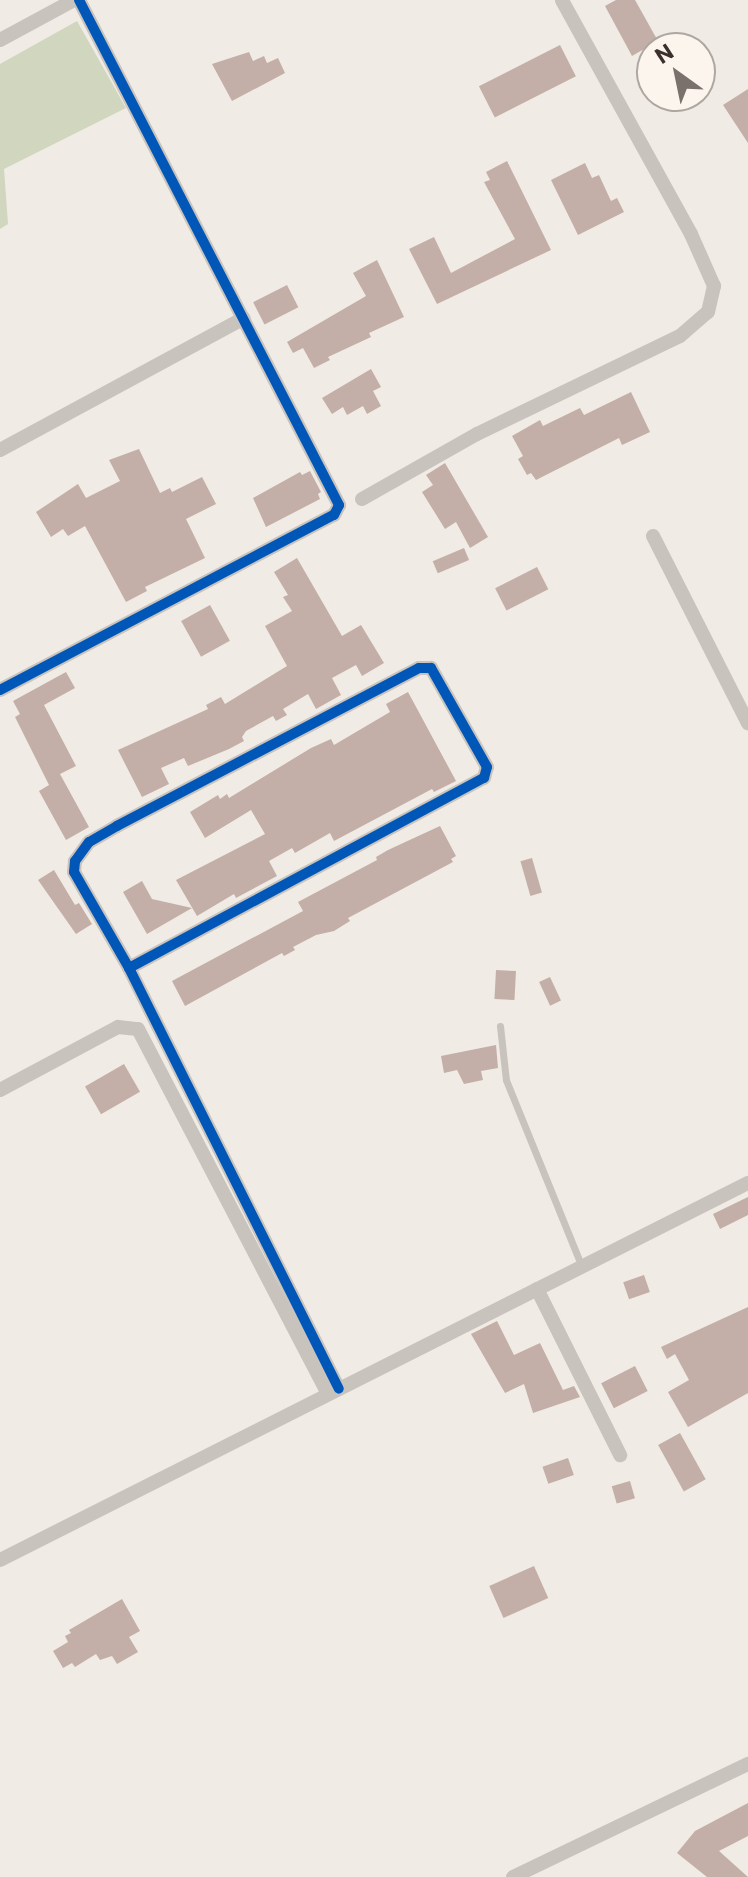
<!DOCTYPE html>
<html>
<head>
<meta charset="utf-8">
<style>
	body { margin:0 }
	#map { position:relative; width:748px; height:1877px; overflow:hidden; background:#f0ebe5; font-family:Commissioner,sans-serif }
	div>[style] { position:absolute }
	.green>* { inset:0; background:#d1d6bf }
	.building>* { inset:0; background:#c3afa7; transform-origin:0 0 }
	.lane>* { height:7px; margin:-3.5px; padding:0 3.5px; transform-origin:3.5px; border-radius:3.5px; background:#c9c3be }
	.street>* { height:14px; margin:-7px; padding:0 7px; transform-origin:7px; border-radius:7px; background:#c9c3be }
	.cycleway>* { height:10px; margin:-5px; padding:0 5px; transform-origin:5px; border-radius:5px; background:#0057b8 }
	span { translate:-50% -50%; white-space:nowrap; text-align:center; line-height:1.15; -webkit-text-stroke:6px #fbf5ee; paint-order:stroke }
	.north { position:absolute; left:636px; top:32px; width:80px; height:80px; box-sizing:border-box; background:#fbf5ee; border:2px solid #aea6a0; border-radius:50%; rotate:327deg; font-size:22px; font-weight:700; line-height:32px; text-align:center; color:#3b302b }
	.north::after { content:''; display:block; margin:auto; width:28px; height:36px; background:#7a716c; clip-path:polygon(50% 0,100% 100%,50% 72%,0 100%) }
</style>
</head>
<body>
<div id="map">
	<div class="green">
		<div style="clip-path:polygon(77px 21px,126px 108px,4px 169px,8px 224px,0 229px,0 64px)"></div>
	</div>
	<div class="building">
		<div style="clip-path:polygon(616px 0,635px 0,658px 41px,632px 56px,605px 6px)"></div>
		<div style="left:560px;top:45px;width:35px;height:91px;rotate:63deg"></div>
		<div style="clip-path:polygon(249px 52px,253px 61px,264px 56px,267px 63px,278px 58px,285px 73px,232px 101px,212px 64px)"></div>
		<div style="clip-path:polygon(748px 89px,748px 143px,723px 105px)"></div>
		<div style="clip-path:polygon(507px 161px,551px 250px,437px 304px,409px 249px,434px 237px,451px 273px,515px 239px,484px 182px,490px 180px,486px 172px)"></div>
		<div style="clip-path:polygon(585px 163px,592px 178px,599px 175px,611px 201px,617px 198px,624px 212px,578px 235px,551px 180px)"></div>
		<div style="clip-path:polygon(377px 260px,404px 317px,369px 333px,371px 337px,328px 357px,330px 360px,314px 368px,303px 348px,293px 353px,287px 342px,366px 296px,353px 273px)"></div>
		<div style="left:287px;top:285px;width:25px;height:38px;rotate:63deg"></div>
		<div style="clip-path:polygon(371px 369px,381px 387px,373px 391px,381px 406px,367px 414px,363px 406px,347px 415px,343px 407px,332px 414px,322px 398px)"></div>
		<div style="clip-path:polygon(631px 392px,650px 432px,622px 445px,619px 438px,536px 480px,531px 473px,527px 475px,518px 459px,523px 456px,512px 436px,540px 420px,543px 426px,580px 408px,584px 415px)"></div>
		<div style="clip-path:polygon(139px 449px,160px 493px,170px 488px,172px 492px,202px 477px,216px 504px,186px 519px,205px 558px,145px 587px,147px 591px,126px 602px,85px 526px,68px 536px,63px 529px,51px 537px,36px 512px,78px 484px,86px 498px,120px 481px,109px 460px)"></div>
		<div style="clip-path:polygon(445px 463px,488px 537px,470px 548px,456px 522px,445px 529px,422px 492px,433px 485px,426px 475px)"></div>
		<div style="clip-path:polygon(310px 471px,321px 492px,318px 494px,320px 499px,266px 527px,253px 498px,300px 472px,302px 475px)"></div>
		<div style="left:464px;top:548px;width:13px;height:34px;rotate:67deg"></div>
		<div style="clip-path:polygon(297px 558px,342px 636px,361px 625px,384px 663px,362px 676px,356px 665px,332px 678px,341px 695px,316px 709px,308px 694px,283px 709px,287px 715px,276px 721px,273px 716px,246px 731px,242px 737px,244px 741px,229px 749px,188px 766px,184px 758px,161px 768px,169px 784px,142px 797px,118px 750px,208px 709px,206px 705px,221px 697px,225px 704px,287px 666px,265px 626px,292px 611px,283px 597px,288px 595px,274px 572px)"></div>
		<div style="left:537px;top:567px;width:25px;height:47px;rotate:63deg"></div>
		<div style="left:210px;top:605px;width:41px;height:33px;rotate:61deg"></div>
		<div style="clip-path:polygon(66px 672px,75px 688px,44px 705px,76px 766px,60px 774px,89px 827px,66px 840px,39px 791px,49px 785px,15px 717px,20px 714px,13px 701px)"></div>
		<div style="clip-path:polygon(408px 692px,456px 781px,434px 792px,432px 789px,334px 841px,330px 833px,295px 853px,292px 848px,269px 861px,277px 876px,236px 898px,234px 894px,197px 916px,176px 880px,265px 834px,251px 810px,205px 838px,190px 812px,218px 795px,220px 799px,227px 794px,229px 798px,311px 748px,331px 739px,334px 745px,390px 712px,386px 704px)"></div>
		<div style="clip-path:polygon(440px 826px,456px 856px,451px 859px,453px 862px,348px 918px,350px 921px,334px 931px,316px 935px,293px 947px,295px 950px,284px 956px,282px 953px,185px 1006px,172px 981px,303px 911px,298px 902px,377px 860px,376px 857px,388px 850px)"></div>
		<div style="left:532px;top:858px;width:36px;height:12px;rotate:74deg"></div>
		<div style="clip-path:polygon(54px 870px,75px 905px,79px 903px,92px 924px,76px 934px,38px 880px)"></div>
		<div style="clip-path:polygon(142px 881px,152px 899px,192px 908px,147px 934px,123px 892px)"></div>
		<div style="left:496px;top:970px;width:20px;height:29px;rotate:3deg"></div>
		<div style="left:550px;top:977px;width:26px;height:12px;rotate:65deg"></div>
		<div style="clip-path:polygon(496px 1045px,498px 1068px,481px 1071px,483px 1080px,464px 1084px,457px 1070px,444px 1073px,441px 1056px)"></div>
		<div style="left:124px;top:1064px;width:32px;height:45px;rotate:60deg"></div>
		<div style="clip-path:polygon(748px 1197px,748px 1215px,720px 1229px,713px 1214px)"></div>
		<div style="left:644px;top:1275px;width:18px;height:22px;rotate:71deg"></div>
		<div style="clip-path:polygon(748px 1307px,748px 1393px,688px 1427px,668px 1392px,689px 1380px,675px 1354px,667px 1359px,661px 1347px)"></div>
		<div style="clip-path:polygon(497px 1321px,514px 1355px,540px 1343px,563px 1390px,574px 1386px,580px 1397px,533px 1413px,524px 1384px,505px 1393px,471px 1334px)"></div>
		<div style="left:635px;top:1366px;width:28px;height:38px;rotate:63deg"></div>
		<div style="left:680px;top:1433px;width:53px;height:25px;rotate:61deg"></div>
		<div style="left:568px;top:1458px;width:18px;height:27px;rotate:71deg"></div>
		<div style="left:630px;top:1481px;width:18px;height:19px;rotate:74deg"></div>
		<div style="left:534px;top:1566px;width:35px;height:49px;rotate:66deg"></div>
		<div style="clip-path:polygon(122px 1599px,140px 1631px,129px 1637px,138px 1652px,117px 1664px,112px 1656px,100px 1660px,96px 1654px,75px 1667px,72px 1663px,63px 1668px,53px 1651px,68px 1642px,65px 1636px,71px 1633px,69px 1630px)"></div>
		<div style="clip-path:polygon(748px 1803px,748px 1836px,719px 1851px,748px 1877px,707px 1877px,677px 1853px,695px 1831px)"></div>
	</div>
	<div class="lane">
		<div style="left:500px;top:1026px;width:54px;rotate:83.7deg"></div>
		<div style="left:506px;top:1080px;width:202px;rotate:67.9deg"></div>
	</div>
	<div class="street">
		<div style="left:0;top:40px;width:84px;rotate:-28.4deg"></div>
		<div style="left:0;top:450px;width:277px;rotate:-28.4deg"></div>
		<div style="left:362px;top:499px;width:132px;rotate:-29.5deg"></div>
		<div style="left:477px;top:434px;width:225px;rotate:-25.8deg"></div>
		<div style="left:680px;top:336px;width:37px;rotate:-41deg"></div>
		<div style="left:708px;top:312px;width:27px;rotate:-77deg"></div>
		<div style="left:714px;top:286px;width:57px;rotate:-113.9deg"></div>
		<div style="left:691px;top:234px;width:267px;rotate:-118.9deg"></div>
		<div style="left:653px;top:536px;width:210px;rotate:63.1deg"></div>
		<div style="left:0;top:690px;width:377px;rotate:-27.7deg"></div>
		<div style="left:334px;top:515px;width:11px;rotate:-63deg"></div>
		<div style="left:339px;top:505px;width:568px;rotate:-117.24deg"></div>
		<div style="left:129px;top:968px;width:403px;rotate:-28.2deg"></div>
		<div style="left:484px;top:778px;width:11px;rotate:-75deg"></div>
		<div style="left:487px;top:767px;width:114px;rotate:-119.5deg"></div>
		<div style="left:431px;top:668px;width:12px;rotate:180deg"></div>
		<div style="left:419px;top:668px;width:341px;rotate:152.4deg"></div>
		<div style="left:117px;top:826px;width:32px;rotate:150deg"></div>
		<div style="left:89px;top:842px;width:24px;rotate:126deg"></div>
		<div style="left:75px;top:861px;width:11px;rotate:95deg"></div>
		<div style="left:74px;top:872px;width:111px;rotate:60.2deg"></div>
		<div style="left:129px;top:968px;width:470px;rotate:63.5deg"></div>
		<div style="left:0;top:1090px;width:134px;rotate:-28.1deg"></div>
		<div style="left:118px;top:1027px;width:20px;rotate:6deg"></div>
		<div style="left:138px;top:1029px;width:411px;rotate:62.5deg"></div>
		<div style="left:537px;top:1289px;width:186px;rotate:63.4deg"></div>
		<div style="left:0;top:1560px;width:838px;rotate:-26.75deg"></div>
		<div style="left:513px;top:1877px;width:261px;rotate:-25.7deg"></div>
	</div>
	<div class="cycleway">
		<div style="left:0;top:690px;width:377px;rotate:-27.7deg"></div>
		<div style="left:334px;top:515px;width:11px;rotate:-63deg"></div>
		<div style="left:339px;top:505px;width:568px;rotate:-117.24deg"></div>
		<div style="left:129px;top:968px;width:403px;rotate:-28.2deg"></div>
		<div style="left:484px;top:778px;width:11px;rotate:-75deg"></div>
		<div style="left:487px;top:767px;width:114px;rotate:-119.5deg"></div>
		<div style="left:431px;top:668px;width:12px;rotate:180deg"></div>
		<div style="left:419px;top:668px;width:341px;rotate:152.4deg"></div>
		<div style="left:117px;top:826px;width:32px;rotate:150deg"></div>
		<div style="left:89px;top:842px;width:24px;rotate:126deg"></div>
		<div style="left:75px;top:861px;width:11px;rotate:95deg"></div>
		<div style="left:74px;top:872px;width:111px;rotate:60.2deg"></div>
		<div style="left:129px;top:968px;width:470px;rotate:63.5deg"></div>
	</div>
	<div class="north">N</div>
</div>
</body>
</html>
